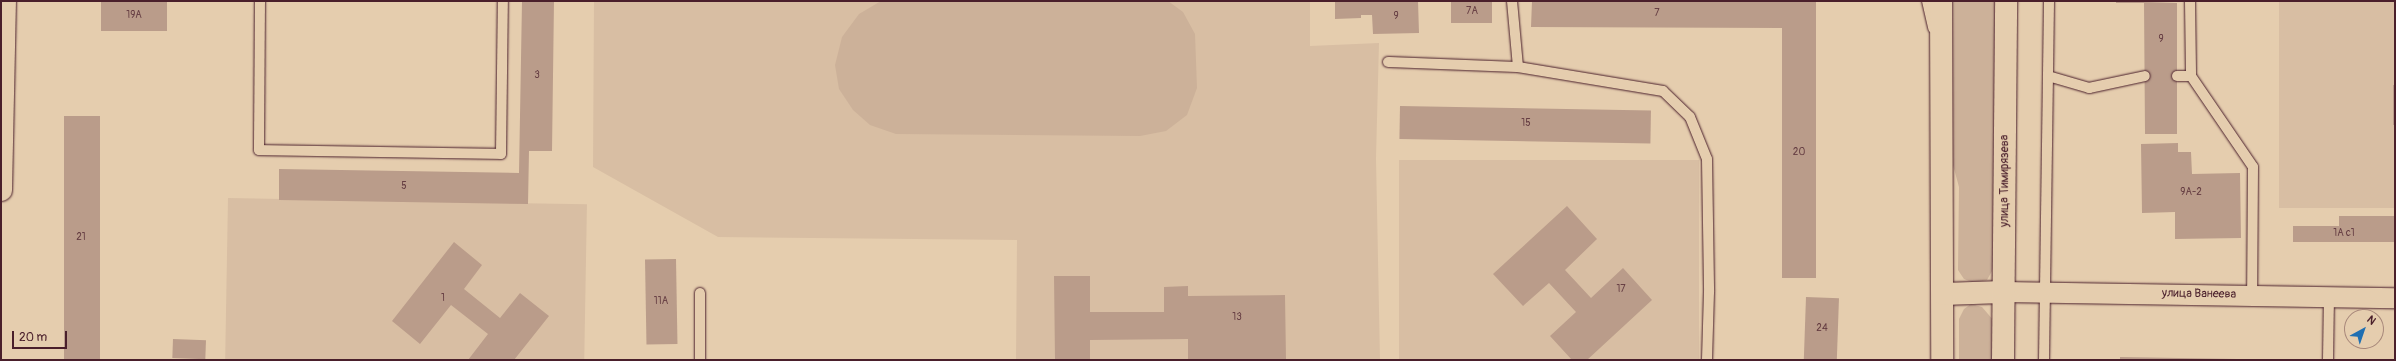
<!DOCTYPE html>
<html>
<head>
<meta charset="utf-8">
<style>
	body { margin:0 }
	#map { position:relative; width:2396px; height:361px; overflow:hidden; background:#e5cdae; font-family:Pangolin,sans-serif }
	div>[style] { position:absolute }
	.built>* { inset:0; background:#d8bea3; transform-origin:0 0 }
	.green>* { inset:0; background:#ccb199 }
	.building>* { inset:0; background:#ba9c8a; transform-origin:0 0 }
	.roads { filter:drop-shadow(0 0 1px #4a1f2b) drop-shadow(0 0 1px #4a1f2b) }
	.service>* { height:10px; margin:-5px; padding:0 5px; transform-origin:5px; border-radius:5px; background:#e5cdae }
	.minor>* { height:20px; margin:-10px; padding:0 10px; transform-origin:10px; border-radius:10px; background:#e5cdae }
	.tertiary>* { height:22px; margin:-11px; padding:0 11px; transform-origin:11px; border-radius:11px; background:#e5cdae }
	.primary>* { height:22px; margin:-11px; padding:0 11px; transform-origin:11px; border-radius:11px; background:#e5cdae }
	span { translate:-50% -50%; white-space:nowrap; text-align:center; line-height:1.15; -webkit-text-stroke:3px #e5cdae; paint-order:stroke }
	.number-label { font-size:10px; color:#663e43 }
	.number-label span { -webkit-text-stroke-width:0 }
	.street-label { font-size:12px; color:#4a1f2b }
	.frame { position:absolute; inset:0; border:2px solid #4a1f2b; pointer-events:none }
	.north { position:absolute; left:2344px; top:309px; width:40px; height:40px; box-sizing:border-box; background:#e5cdae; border:1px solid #a7877a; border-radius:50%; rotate:40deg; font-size:11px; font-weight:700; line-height:16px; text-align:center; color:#4a1f2b }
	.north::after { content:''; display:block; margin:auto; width:14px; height:18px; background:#1f6fb2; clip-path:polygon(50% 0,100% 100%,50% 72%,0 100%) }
	.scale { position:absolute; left:12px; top:331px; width:55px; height:18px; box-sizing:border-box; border:2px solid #4a1f2b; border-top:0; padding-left:5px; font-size:12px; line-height:14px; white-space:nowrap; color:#4a1f2b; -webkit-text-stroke:3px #e5cdae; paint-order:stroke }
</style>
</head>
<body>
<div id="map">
	<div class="built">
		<div style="clip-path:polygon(594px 1px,1310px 1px,1310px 46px,1379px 43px,1376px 158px,1380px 360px,1016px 360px,1017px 240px,718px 237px,593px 167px)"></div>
		<div style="left:2279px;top:1px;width:116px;height:207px"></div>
		<div style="left:1399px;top:160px;width:300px;height:200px"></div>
		<div style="left:228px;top:198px;width:359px;height:162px;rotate:1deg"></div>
	</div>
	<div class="green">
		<div style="clip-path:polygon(881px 1px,1168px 1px,1183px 12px,1195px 34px,1197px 88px,1187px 115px,1166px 131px,1140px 136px,896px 134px,870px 125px,853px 110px,839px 89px,835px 65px,842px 37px,859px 14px)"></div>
		<div style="clip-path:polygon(1953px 1px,1996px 1px,1994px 259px,1992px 271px,1987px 280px,1974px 283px,1964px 279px,1958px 270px,1959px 187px,1953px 165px)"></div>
		<div style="clip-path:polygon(1971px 304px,1982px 307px,1994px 321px,1993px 360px,1959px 360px,1959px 319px,1964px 309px)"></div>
	</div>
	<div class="building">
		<div style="left:101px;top:1px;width:66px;height:30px"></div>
		<div style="clip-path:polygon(522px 1px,554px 1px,552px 151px,529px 151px,528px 204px,279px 200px,279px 169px,519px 173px)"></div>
		<div style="clip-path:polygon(1335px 1px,1418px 1px,1419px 33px,1373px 34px,1372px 15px,1361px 15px,1361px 18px,1335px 19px)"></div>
		<div style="left:1451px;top:1px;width:41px;height:22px"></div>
		<div style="clip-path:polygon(1532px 1px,1816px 1px,1816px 278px,1782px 278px,1782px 28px,1531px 27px)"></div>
		<div style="clip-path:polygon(2116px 1px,2177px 3px,2177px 134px,2145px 134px,2144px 3px,2116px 3px)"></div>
		<div style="left:2393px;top:85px;width:2px;height:40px"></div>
		<div style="left:1400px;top:106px;width:251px;height:33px;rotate:1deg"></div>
		<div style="left:64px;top:116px;width:36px;height:244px"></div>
		<div style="clip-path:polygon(2178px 143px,2178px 152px,2191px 152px,2192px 174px,2240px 173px,2241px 238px,2175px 239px,2175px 212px,2142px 213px,2141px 144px)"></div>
		<div style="clip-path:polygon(1567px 206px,1597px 239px,1565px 270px,1591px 298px,1623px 268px,1652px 300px,1587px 360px,1572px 360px,1550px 336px,1576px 312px,1549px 283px,1523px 306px,1493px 274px)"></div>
		<div style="clip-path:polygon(2339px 216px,2395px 216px,2395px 242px,2293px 242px,2293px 226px,2339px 226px)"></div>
		<div style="clip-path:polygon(454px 242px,482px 265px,464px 289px,500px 318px,520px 293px,549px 316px,514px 360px,468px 360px,488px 334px,451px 305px,420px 344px,392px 321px)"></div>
		<div style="left:676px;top:259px;width:85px;height:31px;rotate:89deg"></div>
		<div style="clip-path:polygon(1054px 276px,1090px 276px,1090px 312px,1164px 312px,1164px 287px,1188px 286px,1188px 296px,1285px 295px,1286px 360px,1188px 360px,1188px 339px,1090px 340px,1090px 360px,1055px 360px)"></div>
		<div style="left:1806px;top:297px;width:33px;height:63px;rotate:2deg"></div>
		<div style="left:173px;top:339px;width:33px;height:19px;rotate:2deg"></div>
		<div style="clip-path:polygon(2120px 357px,2237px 359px,2237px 360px,2120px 360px)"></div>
	</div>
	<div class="roads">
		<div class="service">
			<div style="left:260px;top:1px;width:149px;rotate:90.4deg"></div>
			<div style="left:259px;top:150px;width:242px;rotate:0.9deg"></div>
			<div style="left:501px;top:154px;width:153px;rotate:-89.3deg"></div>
			<div style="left:1512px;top:1px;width:66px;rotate:84.8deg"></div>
			<div style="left:1518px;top:67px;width:147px;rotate:9.4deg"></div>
			<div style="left:1663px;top:91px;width:37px;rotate:44deg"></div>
			<div style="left:1690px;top:117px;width:45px;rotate:68deg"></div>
			<div style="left:1707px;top:159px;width:133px;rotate:89.1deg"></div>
			<div style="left:1709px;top:292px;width:68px;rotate:91.7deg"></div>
			<div style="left:1927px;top:1px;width:28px;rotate:77deg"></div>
			<div style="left:2190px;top:1px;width:75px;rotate:89.2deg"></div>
			<div style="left:2191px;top:76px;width:110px;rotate:55.7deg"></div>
			<div style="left:2253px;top:167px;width:128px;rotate:90.4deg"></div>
			<div style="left:1388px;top:62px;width:130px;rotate:2.2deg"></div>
			<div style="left:2048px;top:76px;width:43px;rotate:16.3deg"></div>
			<div style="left:2089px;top:88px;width:57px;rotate:-12.1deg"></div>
			<div style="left:2177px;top:76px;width:14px"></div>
			<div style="left:700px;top:360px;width:67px;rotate:-90deg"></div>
			<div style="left:2044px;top:360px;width:359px;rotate:-89.2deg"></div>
			<div style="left:2328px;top:360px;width:64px;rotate:-89.1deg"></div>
		</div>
		<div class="minor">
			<div style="left:2003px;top:292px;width:392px;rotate:0.9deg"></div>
		</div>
		<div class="tertiary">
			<div style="left:1px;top:190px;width:189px;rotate:-88.8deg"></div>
		</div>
		<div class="primary">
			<div style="left:1941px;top:1px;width:359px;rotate:89.8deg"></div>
			<div style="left:1943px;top:294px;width:60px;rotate:-1.9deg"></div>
			<div style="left:2003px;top:360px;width:359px;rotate:-89.5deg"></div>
		</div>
	</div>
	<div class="number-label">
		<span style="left:1472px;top:12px">7А</span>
		<span style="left:1657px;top:14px">7</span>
		<span style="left:134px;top:16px">19А</span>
		<span style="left:1396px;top:17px">9</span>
		<span style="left:2161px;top:40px">9</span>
		<span style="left:537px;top:76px">3</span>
		<span style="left:1526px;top:124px">15</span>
		<span style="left:1799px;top:153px">20</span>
		<span style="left:404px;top:187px">5</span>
		<span style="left:2191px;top:193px">9А-2</span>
		<span style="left:2344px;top:234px">1А с1</span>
		<span style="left:81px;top:238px">21</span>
		<span style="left:1621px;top:290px">17</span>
		<span style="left:443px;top:299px">1</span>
		<span style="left:661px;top:302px">11А</span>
		<span style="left:1237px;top:318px">13</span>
		<span style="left:1822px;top:329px">24</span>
	</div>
	<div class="street-label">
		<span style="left:2005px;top:181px;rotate:-90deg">улица Тимирязева</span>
		<span style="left:2199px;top:294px;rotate:1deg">улица Ванеева</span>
	</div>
	<div class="frame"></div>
	<div class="north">N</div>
	<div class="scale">20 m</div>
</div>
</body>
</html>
